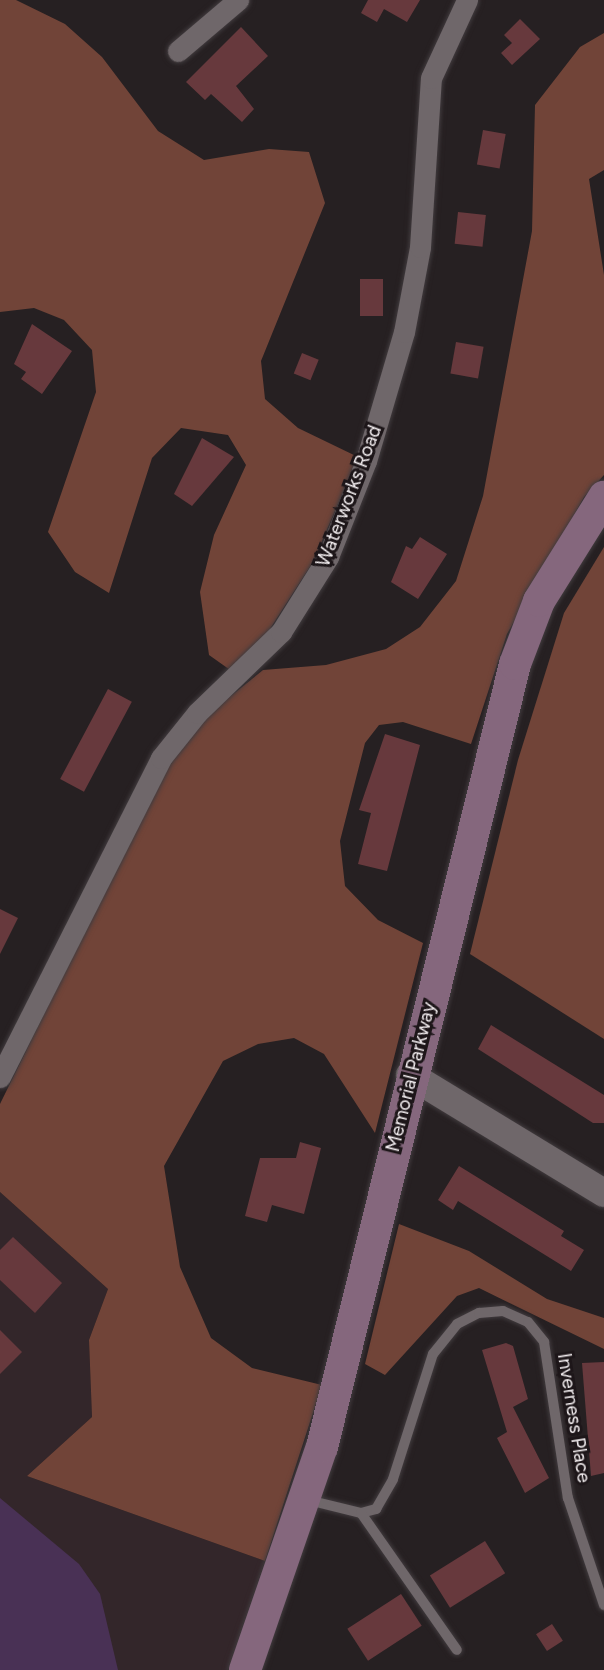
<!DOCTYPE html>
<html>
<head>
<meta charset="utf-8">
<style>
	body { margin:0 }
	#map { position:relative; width:604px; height:1670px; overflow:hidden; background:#262022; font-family:Figtree,sans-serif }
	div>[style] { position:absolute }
	.built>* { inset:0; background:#33262a }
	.forest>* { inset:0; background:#714438 }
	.water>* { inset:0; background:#493155 }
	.building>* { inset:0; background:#67393d; transform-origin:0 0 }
	.roads { filter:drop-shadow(0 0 2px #413b3e) drop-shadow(0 0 2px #413b3e) }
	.service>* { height:10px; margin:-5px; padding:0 5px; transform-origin:5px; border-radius:5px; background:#6f676a }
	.minor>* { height:21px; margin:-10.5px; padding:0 10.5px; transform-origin:10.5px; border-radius:10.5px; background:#6f676a }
	.tertiary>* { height:28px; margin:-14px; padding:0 14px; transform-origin:14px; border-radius:14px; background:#6f676a }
	.secondary>* { height:32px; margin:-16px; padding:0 16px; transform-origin:16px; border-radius:16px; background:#85677d }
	span { translate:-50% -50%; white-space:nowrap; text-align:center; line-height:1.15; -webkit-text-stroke:6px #1d1619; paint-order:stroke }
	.street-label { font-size:19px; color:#f3eef0 }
</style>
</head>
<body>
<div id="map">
	<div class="built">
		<div style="clip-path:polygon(0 1192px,108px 1289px,89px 1340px,92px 1417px,27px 1476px,265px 1561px,228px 1670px,0 1670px)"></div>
	</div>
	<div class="forest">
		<div style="clip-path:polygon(0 0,16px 0,65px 24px,102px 57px,158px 131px,204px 160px,269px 149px,309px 152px,325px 203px,261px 361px,265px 399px,298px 428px,358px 457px,313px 562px,266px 635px,233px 672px,209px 655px,200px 592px,214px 535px,246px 465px,228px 435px,181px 428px,152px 458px,109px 593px,75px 572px,48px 532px,96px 392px,92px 350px,64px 320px,34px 308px,0 312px)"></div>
		<div style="clip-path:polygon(604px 33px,604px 170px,589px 179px,604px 275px,604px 475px,584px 497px,507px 634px,471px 744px,403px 722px,379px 725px,365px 743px,340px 841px,345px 886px,378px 920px,423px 943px,375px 1133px,324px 1054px,294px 1038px,258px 1044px,223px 1061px,164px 1166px,180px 1267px,211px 1338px,252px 1368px,322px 1385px,265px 1561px,27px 1476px,92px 1417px,89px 1340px,108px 1289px,0 1192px,0 1104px,168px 762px,216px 708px,263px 670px,326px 665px,386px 649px,420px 627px,456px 581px,483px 496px,532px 231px,535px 105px,580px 47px)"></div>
		<div style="clip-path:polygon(604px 547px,604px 1039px,470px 954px,518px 760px,564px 613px)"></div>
		<div style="clip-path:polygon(399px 1224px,469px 1251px,547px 1299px,604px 1318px,604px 1349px,479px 1288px,457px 1296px,385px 1375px,365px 1364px)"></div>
	</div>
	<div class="water">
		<div style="clip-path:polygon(0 1498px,79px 1564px,100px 1594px,118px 1670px,0 1670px)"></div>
	</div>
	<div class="building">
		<div style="clip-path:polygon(368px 0,420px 0,407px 22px,384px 9px,377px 22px,361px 13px)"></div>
		<div style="clip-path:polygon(520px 19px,540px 39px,512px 65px,501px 53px,512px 43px,504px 35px)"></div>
		<div style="clip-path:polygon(241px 27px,268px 56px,236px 86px,254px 109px,242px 122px,211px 94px,205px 100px,186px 82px)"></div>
		<div style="left:483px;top:130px;width:23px;height:35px;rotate:10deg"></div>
		<div style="left:458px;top:212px;width:28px;height:32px;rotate:6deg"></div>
		<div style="left:360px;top:279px;width:23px;height:37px"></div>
		<div style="clip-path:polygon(32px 324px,72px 351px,42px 394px,21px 379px,26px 372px,14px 364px)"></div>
		<div style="left:456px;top:342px;width:28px;height:32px;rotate:10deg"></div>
		<div style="left:302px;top:353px;width:18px;height:22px;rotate:22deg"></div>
		<div style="clip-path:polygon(202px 438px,234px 457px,192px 506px,174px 494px)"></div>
		<div style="clip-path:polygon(420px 537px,447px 554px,418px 599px,391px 582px,406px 546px,412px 549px)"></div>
		<div style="left:108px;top:689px;width:27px;height:102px;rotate:28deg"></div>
		<div style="clip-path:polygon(385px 734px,420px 745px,387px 871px,358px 864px,371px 813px,359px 810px)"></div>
		<div style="clip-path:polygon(0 909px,18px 918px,0 954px)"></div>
		<div style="clip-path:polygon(491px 1025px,604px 1095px,604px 1123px,593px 1123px,478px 1049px)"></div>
		<div style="clip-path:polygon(300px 1142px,321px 1148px,304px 1214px,272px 1205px,267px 1222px,245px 1216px,260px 1158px,296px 1158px)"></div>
		<div style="clip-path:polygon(459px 1166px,564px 1231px,561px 1236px,584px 1250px,571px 1271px,458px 1201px,453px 1210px,438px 1200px)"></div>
		<div style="clip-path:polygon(13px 1237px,62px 1283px,35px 1313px,0 1280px,0 1250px)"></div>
		<div style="clip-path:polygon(0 1330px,22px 1352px,0 1374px)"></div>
		<div style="clip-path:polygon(506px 1343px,513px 1346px,528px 1399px,513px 1407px,549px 1478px,525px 1493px,497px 1438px,507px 1432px,482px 1350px)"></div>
		<div style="clip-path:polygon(604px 1362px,604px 1473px,591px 1476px,582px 1363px)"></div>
		<div style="left:485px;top:1541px;width:38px;height:65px;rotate:58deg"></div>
		<div style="left:401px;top:1594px;width:38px;height:64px;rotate:57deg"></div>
		<div style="left:552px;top:1624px;width:20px;height:19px;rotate:57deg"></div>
	</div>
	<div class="roads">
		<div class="service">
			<div style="left:308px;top:1500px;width:55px;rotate:13.8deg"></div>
			<div style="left:361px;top:1513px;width:16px;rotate:-15deg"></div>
			<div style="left:376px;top:1509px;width:34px;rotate:-60deg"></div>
			<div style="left:393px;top:1479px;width:131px;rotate:-72.3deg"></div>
			<div style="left:433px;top:1354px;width:38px;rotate:-51deg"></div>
			<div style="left:457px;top:1324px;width:25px;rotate:-27deg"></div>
			<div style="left:479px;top:1313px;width:24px;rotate:-5deg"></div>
			<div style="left:503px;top:1311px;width:27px;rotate:24deg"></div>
			<div style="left:528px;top:1322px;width:26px;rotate:51deg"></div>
			<div style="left:544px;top:1342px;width:158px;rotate:81.3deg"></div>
			<div style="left:568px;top:1498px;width:113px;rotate:71.4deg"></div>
			<div style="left:361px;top:1513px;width:167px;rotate:55deg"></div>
		</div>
		<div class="minor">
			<div style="left:178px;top:51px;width:79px;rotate:-40.4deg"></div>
			<div style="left:0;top:1077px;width:357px;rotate:-63.2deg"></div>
			<div style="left:161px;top:758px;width:58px;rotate:-51.3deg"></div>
			<div style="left:197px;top:713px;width:117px;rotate:-44deg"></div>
			<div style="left:281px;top:632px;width:89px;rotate:-57.9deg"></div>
			<div style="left:328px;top:557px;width:103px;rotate:-68.4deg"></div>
			<div style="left:366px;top:461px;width:134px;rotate:-73.6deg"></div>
			<div style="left:404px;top:332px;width:86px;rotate:-79.3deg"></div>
			<div style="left:420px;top:247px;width:169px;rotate:-86.3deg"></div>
			<div style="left:431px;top:78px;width:86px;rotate:-65.2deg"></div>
		</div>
		<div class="tertiary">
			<div style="left:410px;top:1075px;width:227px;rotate:31.3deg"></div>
		</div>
		<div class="secondary">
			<div style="left:245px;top:1670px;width:236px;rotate:-71deg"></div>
			<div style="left:322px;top:1447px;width:806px;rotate:-76.15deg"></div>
			<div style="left:515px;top:664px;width:67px;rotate:-69.1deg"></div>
			<div style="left:539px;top:601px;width:123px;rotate:-58deg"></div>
		</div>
	</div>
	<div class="street-label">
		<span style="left:349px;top:496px;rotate:-69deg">Waterworks Road</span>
		<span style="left:411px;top:1077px;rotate:-76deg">Memorial Parkway</span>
		<span style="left:574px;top:1418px;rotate:81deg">Inverness Place</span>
	</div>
</div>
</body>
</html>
